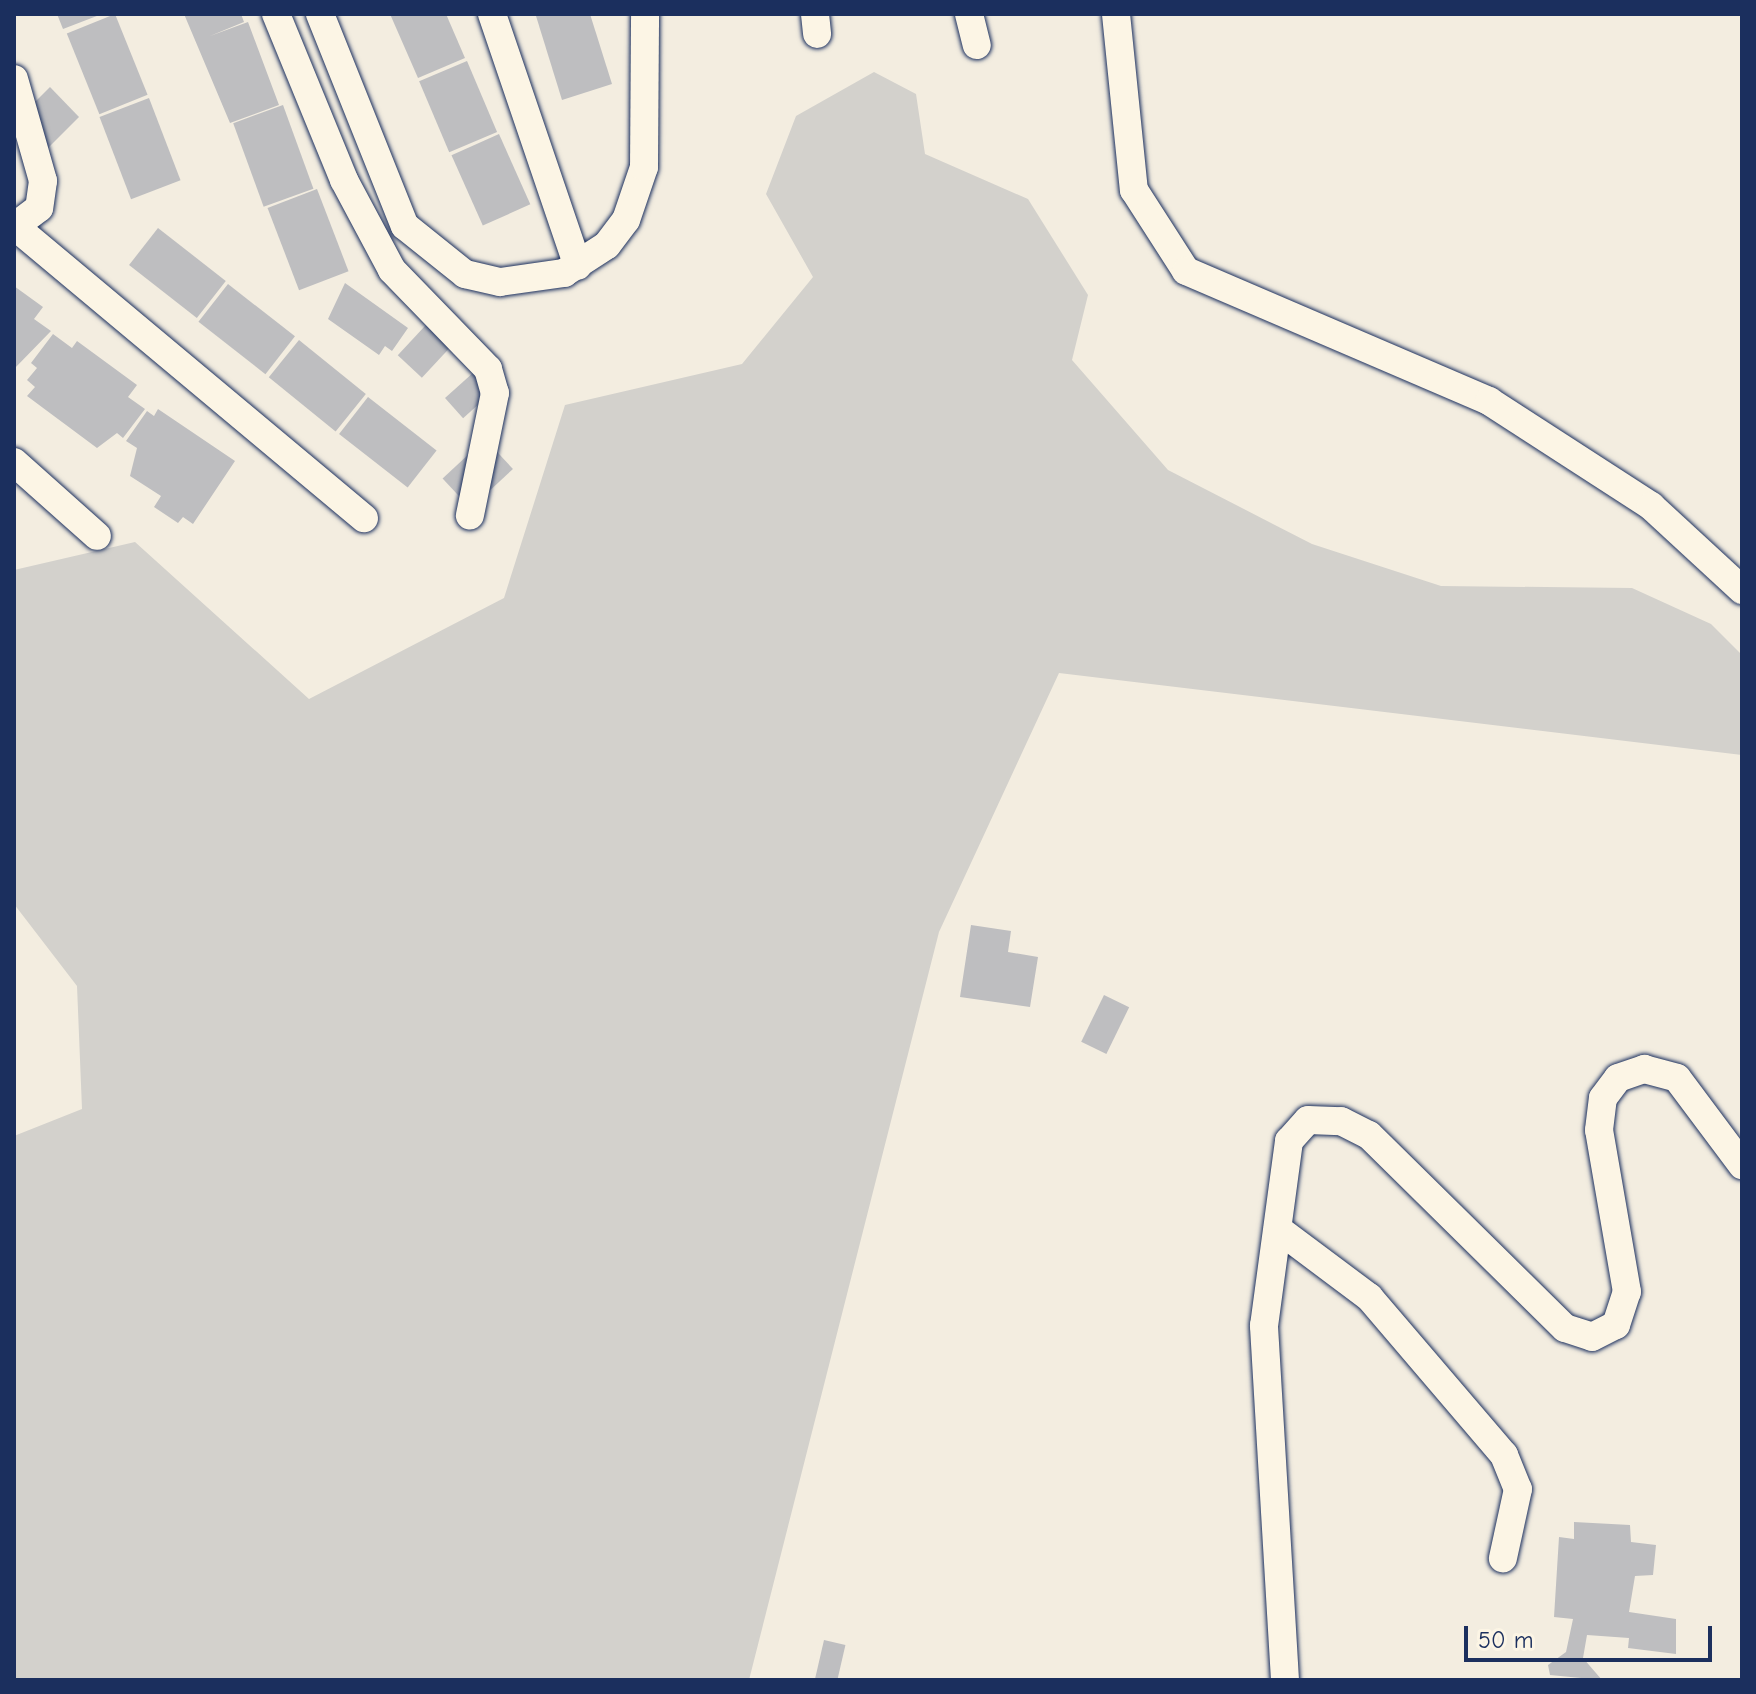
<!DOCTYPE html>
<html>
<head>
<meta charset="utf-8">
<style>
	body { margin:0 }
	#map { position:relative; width:1756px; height:1694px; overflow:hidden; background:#f3ede0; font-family:"Comic Neue",sans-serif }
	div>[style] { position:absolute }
	.green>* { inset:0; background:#d3d1cc }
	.building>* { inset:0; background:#bebec0; transform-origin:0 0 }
	.roads { filter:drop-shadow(0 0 2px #1b2f5e) drop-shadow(0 0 2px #1b2f5e) }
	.minor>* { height:28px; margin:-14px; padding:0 14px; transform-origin:14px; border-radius:14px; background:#fcf5e5 }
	span { translate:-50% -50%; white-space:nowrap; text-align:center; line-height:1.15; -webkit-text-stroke:7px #fcf5e5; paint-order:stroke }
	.frame { position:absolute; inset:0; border:16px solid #1b2f5e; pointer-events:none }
	.scale { position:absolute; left:1464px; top:1626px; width:248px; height:36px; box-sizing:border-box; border:4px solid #1b2f5e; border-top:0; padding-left:10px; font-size:24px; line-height:28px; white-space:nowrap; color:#1b2f5e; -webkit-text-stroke:6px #fcf5e5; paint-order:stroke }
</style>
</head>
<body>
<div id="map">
	<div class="green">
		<div style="clip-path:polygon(874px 72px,916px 94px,925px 154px,1028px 199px,1088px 295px,1072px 360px,1168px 470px,1312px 544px,1441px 586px,1632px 588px,1711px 624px,1742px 655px,1742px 755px,1059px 673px,939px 932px,749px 1680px,14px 1680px,14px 1136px,82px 1109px,77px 986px,14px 904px,14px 570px,135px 542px,309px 699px,504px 598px,565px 405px,742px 364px,813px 277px,766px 194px,796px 116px)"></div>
	</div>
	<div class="building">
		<div style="clip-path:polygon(57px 14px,102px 14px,63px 29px)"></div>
		<div style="left:115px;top:14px;width:87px;height:52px;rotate:68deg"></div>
		<div style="clip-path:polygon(184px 14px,241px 14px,244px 22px,210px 36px,248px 22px,279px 105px,230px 123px)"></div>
		<div style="clip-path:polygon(390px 14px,446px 14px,465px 58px,418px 78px)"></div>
		<div style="clip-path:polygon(590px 14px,612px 84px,562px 100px,536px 16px)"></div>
		<div style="left:467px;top:61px;width:77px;height:52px;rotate:67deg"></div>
		<div style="clip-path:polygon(50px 87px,79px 117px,37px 159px,14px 135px,14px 123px)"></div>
		<div style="left:149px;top:98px;width:88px;height:53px;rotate:69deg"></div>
		<div style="left:283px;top:105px;width:89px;height:53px;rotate:70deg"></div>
		<div style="left:499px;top:134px;width:77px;height:52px;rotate:66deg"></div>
		<div style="left:317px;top:189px;width:88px;height:53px;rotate:69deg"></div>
		<div style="left:158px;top:228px;width:86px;height:47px;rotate:38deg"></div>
		<div style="clip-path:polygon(345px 283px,408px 328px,392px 351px,385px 346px,379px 355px,328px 319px)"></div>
		<div style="left:228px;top:284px;width:85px;height:48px;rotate:38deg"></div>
		<div style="clip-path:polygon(14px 286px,43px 307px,34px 319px,51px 331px,14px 369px)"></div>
		<div style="left:438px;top:312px;width:33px;height:59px;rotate:43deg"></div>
		<div style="clip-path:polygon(53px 334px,72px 348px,77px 341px,137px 385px,128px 397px,145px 409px,123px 438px,117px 433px,97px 448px,27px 396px,35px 387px,27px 380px,37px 368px,31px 363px)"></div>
		<div style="left:299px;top:340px;width:86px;height:48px;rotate:39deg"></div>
		<div style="left:474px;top:372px;width:27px;height:39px;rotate:48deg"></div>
		<div style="left:368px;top:397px;width:87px;height:47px;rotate:38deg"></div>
		<div style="clip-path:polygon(158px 409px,235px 461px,193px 524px,183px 517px,178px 523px,154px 507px,161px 496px,130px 476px,137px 448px,126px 441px,147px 411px,154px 416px)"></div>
		<div style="left:485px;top:439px;width:41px;height:58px;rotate:47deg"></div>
		<div style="clip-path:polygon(971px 925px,1011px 931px,1008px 952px,1038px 957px,1030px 1007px,960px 997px)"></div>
		<div style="left:1104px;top:995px;width:28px;height:52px;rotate:26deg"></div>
		<div style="clip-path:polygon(1574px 1522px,1630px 1525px,1631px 1542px,1656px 1545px,1653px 1575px,1635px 1576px,1629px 1612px,1676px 1619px,1676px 1654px,1628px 1648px,1629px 1638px,1587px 1635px,1583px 1658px,1602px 1680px,1550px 1675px,1548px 1665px,1566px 1652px,1573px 1619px,1554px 1617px,1559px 1537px,1574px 1539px)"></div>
		<div style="left:824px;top:1640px;width:22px;height:40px;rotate:13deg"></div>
	</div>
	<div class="roads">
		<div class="minor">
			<div style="left:276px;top:14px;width:179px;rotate:67.7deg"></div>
			<div style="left:344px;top:180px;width:102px;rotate:61.9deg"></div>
			<div style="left:392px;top:270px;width:138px;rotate:45.9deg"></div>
			<div style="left:488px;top:369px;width:25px;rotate:74deg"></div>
			<div style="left:495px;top:393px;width:125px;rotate:101.6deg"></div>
			<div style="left:320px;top:14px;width:228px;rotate:68.2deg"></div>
			<div style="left:405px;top:226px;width:77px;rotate:38.7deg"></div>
			<div style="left:465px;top:274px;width:36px;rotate:13deg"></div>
			<div style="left:500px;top:282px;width:65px;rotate:-8deg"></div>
			<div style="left:564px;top:273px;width:51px;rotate:-33.1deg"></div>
			<div style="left:607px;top:245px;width:31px;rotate:-53deg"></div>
			<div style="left:626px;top:220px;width:56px;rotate:-71.2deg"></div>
			<div style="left:644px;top:167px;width:153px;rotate:-89.6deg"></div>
			<div style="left:492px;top:14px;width:266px;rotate:71.2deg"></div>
			<div style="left:815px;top:14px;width:20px;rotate:84deg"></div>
			<div style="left:969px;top:14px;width:32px;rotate:76deg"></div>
			<div style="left:1116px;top:14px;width:177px;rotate:84.2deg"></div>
			<div style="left:1134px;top:190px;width:96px;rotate:57.3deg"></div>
			<div style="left:1186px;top:271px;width:330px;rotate:23.2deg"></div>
			<div style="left:1489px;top:401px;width:193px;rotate:32.9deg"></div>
			<div style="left:1651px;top:506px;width:124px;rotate:42.7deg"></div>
			<div style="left:14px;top:79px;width:106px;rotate:74.1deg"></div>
			<div style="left:43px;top:181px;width:27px;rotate:98deg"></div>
			<div style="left:39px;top:208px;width:31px;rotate:143deg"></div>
			<div style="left:18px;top:229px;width:451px;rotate:39.9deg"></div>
			<div style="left:14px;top:462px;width:111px;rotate:41.7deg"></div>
			<div style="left:1278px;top:1229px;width:114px;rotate:36.8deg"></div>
			<div style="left:1369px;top:1297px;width:208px;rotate:49.5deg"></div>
			<div style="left:1504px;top:1455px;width:37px;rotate:68deg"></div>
			<div style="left:1518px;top:1489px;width:71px;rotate:102.3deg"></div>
			<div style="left:1285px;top:1680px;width:355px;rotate:-93.4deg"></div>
			<div style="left:1264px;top:1326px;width:187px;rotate:-82.3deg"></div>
			<div style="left:1289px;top:1141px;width:28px;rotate:-48deg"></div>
			<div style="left:1308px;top:1120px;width:33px;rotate:2deg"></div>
			<div style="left:1341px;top:1121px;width:31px;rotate:27deg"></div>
			<div style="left:1369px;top:1135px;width:275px;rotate:44.6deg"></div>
			<div style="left:1565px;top:1328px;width:28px;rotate:18deg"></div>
			<div style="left:1592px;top:1337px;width:27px;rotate:-27deg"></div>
			<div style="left:1616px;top:1325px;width:35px;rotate:-72deg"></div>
			<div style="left:1627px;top:1292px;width:164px;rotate:-99.8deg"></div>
			<div style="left:1599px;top:1130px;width:32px;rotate:-83deg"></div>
			<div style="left:1603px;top:1098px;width:25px;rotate:-53deg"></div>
			<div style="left:1618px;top:1078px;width:28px;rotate:-19deg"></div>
			<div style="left:1644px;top:1069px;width:34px;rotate:15deg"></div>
			<div style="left:1677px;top:1078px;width:109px;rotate:53.2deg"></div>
		</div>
	</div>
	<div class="frame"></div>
	<div class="scale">50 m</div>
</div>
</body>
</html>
